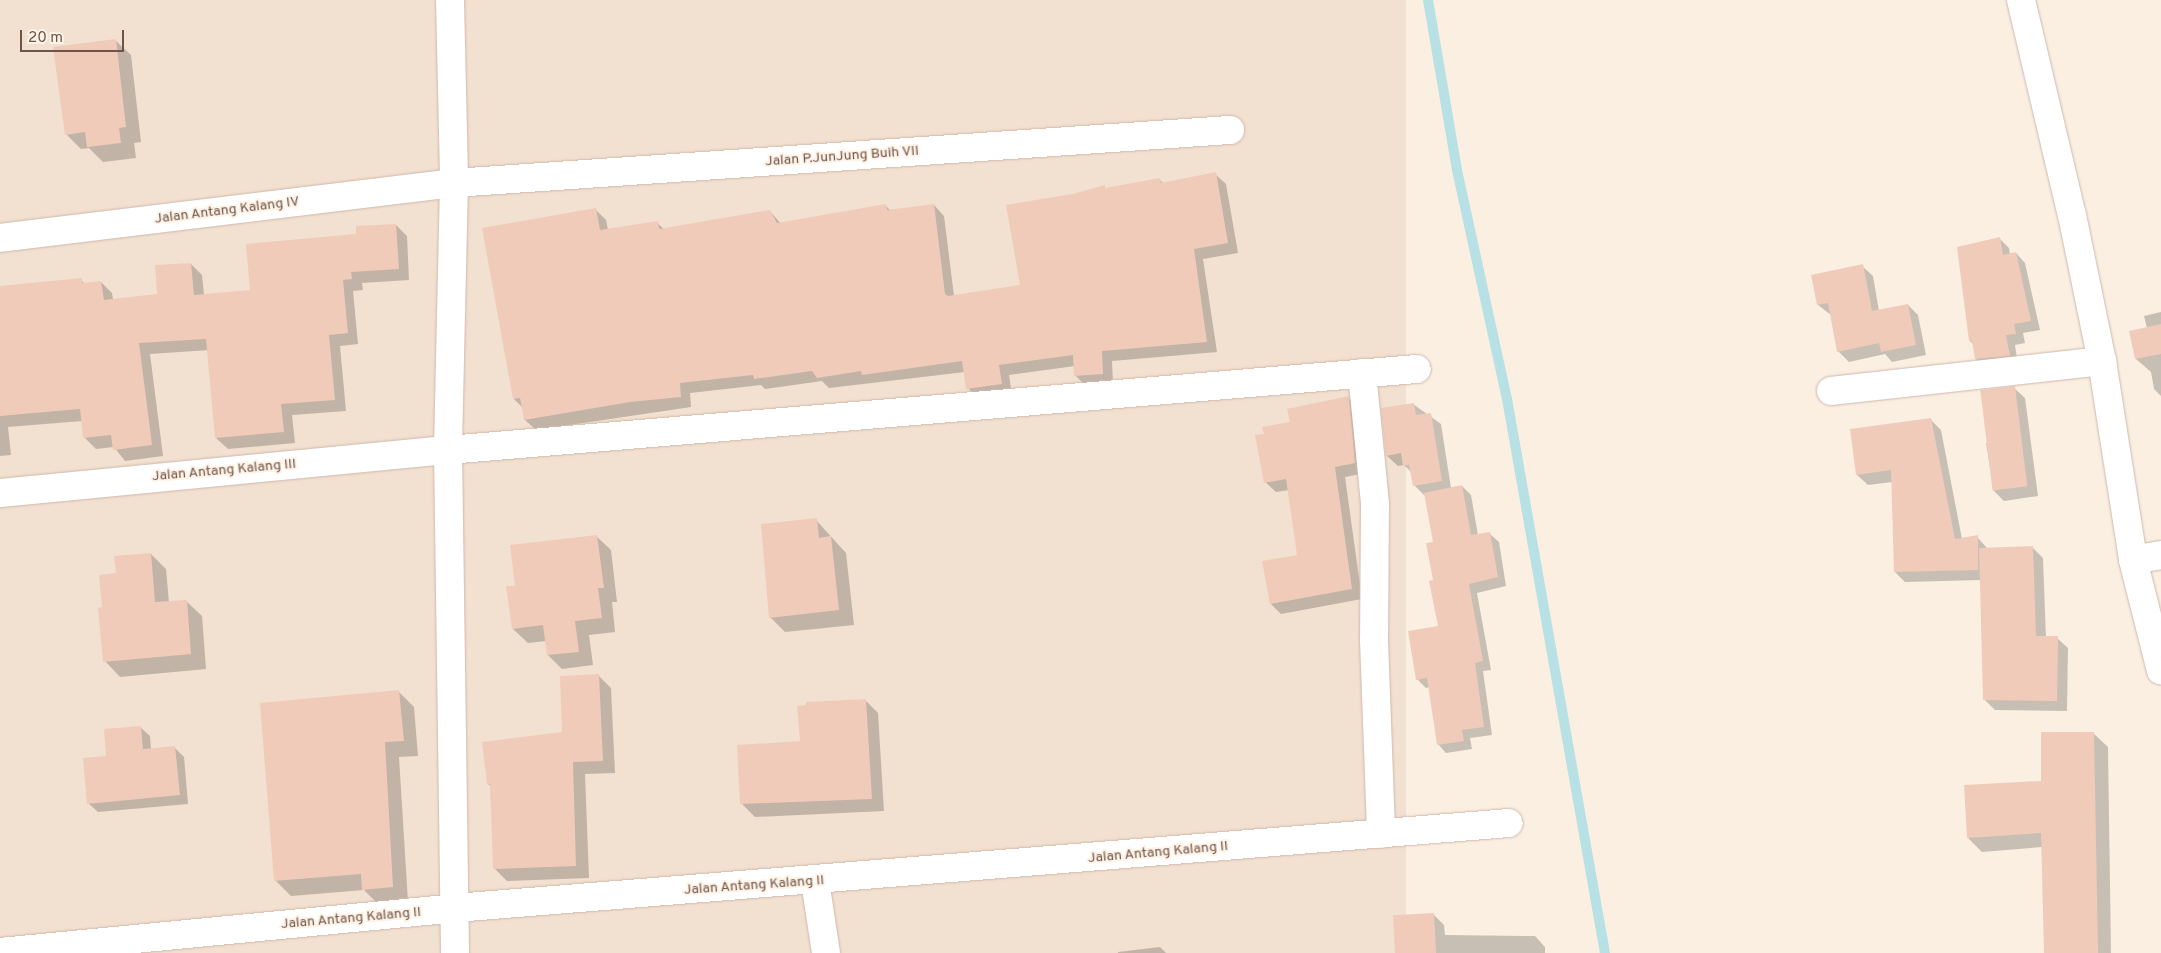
<!DOCTYPE html>
<html>
<head>
<meta charset="utf-8">
<style>
	body { margin:0 }
	#map { position:relative; width:2161px; height:953px; overflow:hidden; background:#fbefe2; font-family:Overpass,sans-serif }
	div>[style] { position:absolute }
	.residential>* { inset:0; background:#f2e0d0; transform-origin:0 0 }
	.shadow>* { inset:0; background:#0003 }
	.stream>* { height:10px; margin:-5px; padding:0 5px; transform-origin:5px; border-radius:5px; background:#b7e1e4 }
	.building>* { inset:0; background:#f0cbba; transform-origin:0 0 }
	.roads { filter:drop-shadow(0 0 1px #ceb8ac) drop-shadow(0 0 1px #ceb8ac) }
	.minor>* { height:28px; margin:-14px; padding:0 14px; transform-origin:14px; border-radius:14px; background:#fff }
	span { translate:-50% -50%; white-space:nowrap; text-align:center; line-height:1.15; -webkit-text-stroke:4px #fef3e7; paint-order:stroke }
	.street-label { font-size:14px; color:#715449 }
	.scale { position:absolute; left:20px; top:30px; width:104px; height:22px; box-sizing:border-box; border:2px solid #715449; border-top:0; padding-left:6px; font-size:15px; line-height:18px; white-space:nowrap; color:#715449; -webkit-text-stroke:4px #fef3e7; paint-order:stroke }
</style>
</head>
<body>
<div id="map">
	<div class="residential">
		<div style="left:0;top:0;width:1406px;height:953px"></div>
	</div>
	<div class="shadow">
		<div style="clip-path:polygon(115px 40px,131px 55px,141px 142px,134px 143px,136px 158px,103px 162px,89px 148px,81px 149px,66px 134px)"></div>
		<div style="clip-path:polygon(1215px 174px,1226px 184px,1238px 253px,1203px 259px,1217px 352px,1112px 361px,1113px 384px,1086px 386px,1075px 375px,1075px 366px,1009px 375px,1012px 394px,978px 399px,968px 388px,965px 372px,829px 388px,822px 381px,765px 389px,761px 385px,690px 393px,691px 407px,536px 430px,525px 420px,523px 408px,514px 399px,596px 210px,606px 220px,608px 230px,657px 223px,664px 229px,770px 211px,781px 224px,885px 205px,891px 211px,934px 205px,944px 216px,954px 296px,1021px 286px,1074px 196px,1104px 187px,1107px 189px,1160px 180px,1164px 184px)"></div>
		<div style="clip-path:polygon(396px 225px,407px 236px,409px 280px,362px 283px,363px 290px,353px 291px,358px 344px,340px 346px,346px 411px,292px 415px,295px 443px,228px 449px,216px 438px,209px 350px,150px 354px,163px 456px,125px 461px,114px 447px,96px 449px,85px 438px,82px 421px,8px 427px,11px 455px,0 456px,0 287px,81px 280px,85px 284px,101px 282px,112px 293px,113px 300px,158px 296px,191px 264px,202px 275px,204px 295px,251px 292px,358px 235px)"></div>
		<div style="clip-path:polygon(2000px 239px,2009px 248px,2010px 254px,2016px 253px,2025px 263px,2040px 330px,2023px 333px,2025px 343px,2015px 345px,2018px 365px,1986px 368px,1976px 359px,1974px 345px,1970px 341px)"></div>
		<div style="clip-path:polygon(1862px 266px,1873px 276px,1879px 311px,1908px 305px,1918px 315px,1926px 355px,1892px 362px,1885px 354px,1849px 362px,1838px 351px,1831px 315px,1818px 305px)"></div>
		<div style="clip-path:polygon(2161px 312px,2161px 396px,2154px 389px,2151px 372px,2136px 359px,2147px 328px,2144px 316px)"></div>
		<div style="clip-path:polygon(2014px 388px,2025px 398px,2038px 496px,2004px 501px,1994px 491px,1986px 443px,1990px 443px)"></div>
		<div style="clip-path:polygon(1348px 397px,1358px 407px,1365px 473px,1345px 477px,1362px 599px,1281px 614px,1271px 604px,1299px 556px,1289px 490px,1276px 492px,1265px 482px,1265px 435px)"></div>
		<div style="clip-path:polygon(1413px 404px,1441px 424px,1451px 488px,1462px 486px,1471px 495px,1478px 535px,1490px 534px,1499px 542px,1506px 586px,1477px 593px,1491px 670px,1483px 671px,1492px 735px,1470px 738px,1472px 749px,1446px 753px,1438px 744px,1430px 687px,1426px 688px,1417px 679px,1440px 627px,1434px 543px,1425px 496px,1414px 485px,1412px 473px,1404px 465px,1398px 466px,1387px 456px,1383px 409px)"></div>
		<div style="clip-path:polygon(1930px 419px,1941px 430px,1962px 539px,1977px 537px,1988px 549px,2033px 548px,2043px 558px,2046px 638px,2057px 638px,2068px 648px,2067px 711px,1995px 710px,1984px 699px,1981px 580px,1905px 582px,1895px 572px,1892px 482px,1868px 485px,1857px 475px)"></div>
		<div style="clip-path:polygon(816px 520px,846px 553px,854px 625px,785px 632px,770px 617px)"></div>
		<div style="clip-path:polygon(596px 536px,611px 550px,617px 602px,612px 602px,615px 632px,589px 635px,593px 665px,562px 669px,548px 655px,546px 641px,528px 643px,513px 629px,516px 587px)"></div>
		<div style="clip-path:polygon(151px 554px,166px 569px,169px 603px,186px 601px,202px 616px,206px 669px,120px 677px,105px 661px,104px 608px,117px 574px)"></div>
		<div style="clip-path:polygon(599px 676px,611px 688px,615px 773px,585px 774px,589px 878px,507px 881px,494px 868px,492px 787px,488px 784px,564px 733px)"></div>
		<div style="clip-path:polygon(399px 692px,414px 707px,418px 756px,399px 757px,408px 902px,379px 905px,364px 890px,291px 896px,275px 880px)"></div>
		<div style="clip-path:polygon(865px 700px,878px 713px,884px 811px,755px 817px,742px 804px,801px 742px)"></div>
		<div style="clip-path:polygon(140px 727px,150px 736px,151px 750px,175px 748px,184px 757px,188px 804px,98px 812px,88px 803px,108px 757px)"></div>
		<div style="clip-path:polygon(2093px 733px,2108px 747px,2111px 953px,2045px 953px,2042px 847px,1982px 852px,1968px 838px,2042px 782px)"></div>
		<div style="clip-path:polygon(1434px 915px,1444px 925px,1445px 935px,1535px 936px,1545px 947px,1545px 953px,1396px 953px)"></div>
		<div style="clip-path:polygon(1160px 947px,1166px 953px,1118px 953px,1118px 952px)"></div>
	</div>
	<div class="stream">
		<div style="left:1428px;top:0;width:172px;rotate:80.3deg"></div>
		<div style="left:1457px;top:170px;width:234px;rotate:77.7deg"></div>
		<div style="left:1507px;top:399px;width:563px;rotate:79.97deg"></div>
	</div>
	<div class="building">
		<div style="clip-path:polygon(116px 39px,126px 127px,119px 128px,121px 143px,87px 147px,85px 132px,65px 135px,53px 47px)"></div>
		<div style="clip-path:polygon(1216px 172px,1228px 243px,1194px 249px,1207px 342px,1102px 351px,1103px 374px,1074px 376px,1073px 355px,999px 365px,1002px 384px,966px 389px,962px 361px,862px 375px,861px 371px,817px 378px,812px 371px,754px 379px,753px 375px,680px 383px,681px 397px,630px 402px,524px 420px,520px 398px,513px 399px,482px 228px,596px 208px,600px 230px,658px 221px,659px 229px,770px 210px,777px 223px,886px 204px,887px 210px,934px 204px,945px 294px,948px 296px,1020px 285px,1006px 205px,1073px 194px,1105px 185px,1105px 188px,1160px 178px,1161px 183px)"></div>
		<div style="clip-path:polygon(396px 224px,399px 269px,351px 272px,352px 279px,343px 280px,348px 333px,329px 335px,335px 400px,281px 404px,284px 432px,215px 438px,206px 339px,139px 343px,152px 445px,113px 450px,111px 435px,83px 438px,80px 409px,0 416px,0 286px,82px 278px,82px 283px,101px 281px,104px 300px,157px 294px,155px 265px,191px 263px,194px 295px,250px 290px,246px 244px,356px 234px,356px 226px)"></div>
		<div style="clip-path:polygon(2000px 237px,2003px 255px,2016px 252px,2031px 321px,2014px 324px,2016px 334px,2006px 335px,2010px 356px,1975px 359px,1972px 341px,1969px 341px,1957px 247px)"></div>
		<div style="clip-path:polygon(1863px 264px,1872px 311px,1908px 304px,1916px 345px,1881px 352px,1879px 343px,1837px 352px,1828px 303px,1817px 305px,1811px 275px)"></div>
		<div style="clip-path:polygon(2161px 324px,2161px 354px,2135px 359px,2129px 331px)"></div>
		<div style="left:2015px;top:386px;width:101px;height:35px;rotate:83deg"></div>
		<div style="clip-path:polygon(1349px 396px,1355px 463px,1335px 467px,1352px 589px,1270px 604px,1262px 561px,1297px 555px,1286px 479px,1264px 483px,1255px 435px,1264px 434px,1262px 427px,1290px 422px,1287px 409px)"></div>
		<div style="clip-path:polygon(1414px 403px,1416px 415px,1431px 413px,1442px 481px,1413px 486px,1409px 465px,1403px 466px,1401px 453px,1386px 456px,1381px 408px)"></div>
		<div style="clip-path:polygon(1931px 418px,1955px 539px,1978px 535px,1978px 570px,1894px 572px,1891px 470px,1856px 475px,1850px 429px)"></div>
		<div style="clip-path:polygon(1462px 485px,1471px 535px,1490px 532px,1498px 577px,1469px 584px,1483px 661px,1475px 663px,1484px 727px,1462px 730px,1464px 741px,1437px 745px,1427px 678px,1416px 680px,1408px 631px,1438px 626px,1429px 581px,1433px 580px,1426px 543px,1433px 542px,1424px 493px)"></div>
		<div style="clip-path:polygon(817px 518px,819px 538px,831px 536px,839px 610px,769px 618px,761px 524px)"></div>
		<div style="clip-path:polygon(597px 535px,604px 588px,598px 588px,602px 618px,575px 621px,579px 652px,547px 655px,543px 625px,512px 629px,506px 586px,515px 586px,510px 545px)"></div>
		<div style="clip-path:polygon(2033px 546px,2036px 636px,2058px 636px,2057px 701px,1983px 700px,1979px 548px)"></div>
		<div style="clip-path:polygon(151px 553px,155px 602px,187px 600px,191px 654px,103px 662px,98px 608px,102px 607px,99px 575px,116px 573px,114px 556px)"></div>
		<div style="clip-path:polygon(599px 674px,603px 761px,573px 762px,576px 866px,493px 869px,490px 784px,487px 784px,482px 742px,562px 732px,560px 676px)"></div>
		<div style="clip-path:polygon(399px 690px,404px 741px,385px 742px,393px 887px,362px 890px,361px 874px,274px 881px,260px 703px)"></div>
		<div style="clip-path:polygon(866px 699px,872px 799px,740px 804px,737px 745px,800px 741px,797px 706px,806px 705px,806px 702px)"></div>
		<div style="clip-path:polygon(141px 726px,143px 749px,175px 746px,180px 795px,87px 804px,83px 758px,106px 756px,104px 729px)"></div>
		<div style="clip-path:polygon(2041px 732px,2094px 732px,2098px 953px,2044px 953px,2041px 833px,1967px 838px,1964px 785px,2041px 781px)"></div>
		<div style="left:1434px;top:913px;width:40px;height:41px;rotate:87deg"></div>
	</div>
	<div class="roads">
		<div class="minor">
			<div style="left:450px;top:0;width:183px;rotate:88.7deg"></div>
			<div style="left:454px;top:183px;width:267px;rotate:91.3deg"></div>
			<div style="left:448px;top:450px;width:503px;rotate:89.2deg"></div>
			<div style="left:2021px;top:0;width:221px;rotate:76.7deg"></div>
			<div style="left:2072px;top:215px;width:149px;rotate:78.4deg"></div>
			<div style="left:2102px;top:361px;width:201px;rotate:81.1deg"></div>
			<div style="left:2133px;top:560px;width:114px;rotate:75.8deg"></div>
			<div style="left:0;top:238px;width:457px;rotate:-6.9deg"></div>
			<div style="left:454px;top:183px;width:778px;rotate:-3.91deg"></div>
			<div style="left:1362px;top:373px;width:132px;rotate:84.3deg"></div>
			<div style="left:1375px;top:504px;width:136px;rotate:90.4deg"></div>
			<div style="left:1374px;top:640px;width:194px;rotate:87.9deg"></div>
			<div style="left:1831px;top:391px;width:273px;rotate:-6.3deg"></div>
			<div style="left:0;top:493px;width:450px;rotate:-5.5deg"></div>
			<div style="left:448px;top:450px;width:972px;rotate:-4.78deg"></div>
			<div style="left:2133px;top:560px;width:28px;rotate:-10deg"></div>
			<div style="left:815px;top:881px;width:73px;rotate:81.3deg"></div>
			<div style="left:0;top:952px;width:457px;rotate:-5.5deg"></div>
			<div style="left:455px;top:908px;width:1057px;rotate:-4.61deg"></div>
		</div>
	</div>
	<div class="street-label">
		<span style="left:842px;top:157px;rotate:-4deg">Jalan P.JunJung Buih VII</span>
		<span style="left:227px;top:211px;rotate:-7deg">Jalan Antang Kalang IV</span>
		<span style="left:224px;top:471px;rotate:-5deg">Jalan Antang Kalang III</span>
		<span style="left:1158px;top:853px;rotate:-5deg">Jalan Antang Kalang II</span>
		<span style="left:754px;top:886px;rotate:-4deg">Jalan Antang Kalang II</span>
		<span style="left:351px;top:919px;rotate:-5deg">Jalan Antang Kalang II</span>
	</div>
	<div class="scale">20 m</div>
</div>
</body>
</html>
